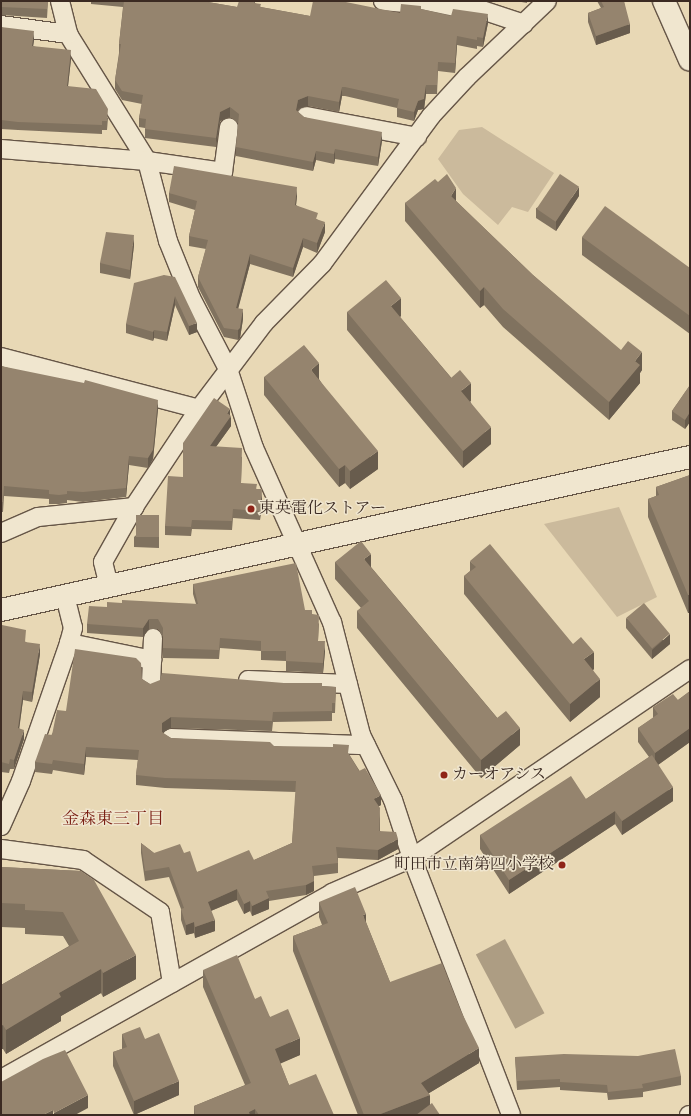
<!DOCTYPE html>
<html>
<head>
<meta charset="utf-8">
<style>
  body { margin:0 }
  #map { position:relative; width:691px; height:1116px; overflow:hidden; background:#e8d8b5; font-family:"IM FELL English","Noto Serif JP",serif }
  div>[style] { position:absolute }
  .green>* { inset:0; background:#cbba9c }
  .water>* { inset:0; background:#ad9d83; transform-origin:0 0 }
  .roads { filter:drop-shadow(1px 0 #665647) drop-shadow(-1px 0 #665647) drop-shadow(0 1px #665647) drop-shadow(0 -1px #665647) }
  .minor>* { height:18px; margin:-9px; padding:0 9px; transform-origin:9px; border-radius:9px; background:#f0e6cf }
  .tertiary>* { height:22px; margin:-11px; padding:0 11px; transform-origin:11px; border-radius:11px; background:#f0e6cf }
  .wall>* { inset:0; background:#80725f }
  .shaded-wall>* { inset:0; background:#685c4d; transform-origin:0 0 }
  .building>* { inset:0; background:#95846e; transform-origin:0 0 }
  .dots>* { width:11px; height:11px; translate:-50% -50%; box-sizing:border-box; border:2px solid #f0e6cf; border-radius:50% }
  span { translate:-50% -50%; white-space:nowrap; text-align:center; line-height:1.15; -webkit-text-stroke:3px #f0e6cf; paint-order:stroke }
  .poi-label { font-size:16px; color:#3b2a22 }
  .left { translate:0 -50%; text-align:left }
  .right { translate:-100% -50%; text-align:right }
  .neighbourhood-label { font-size:17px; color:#7a1f14 }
  .frame { position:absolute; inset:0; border:2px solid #3b2a22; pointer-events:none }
</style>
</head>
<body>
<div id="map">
  <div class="green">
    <div style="clip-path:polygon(482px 127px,554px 173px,528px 212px,512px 207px,498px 225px,463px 194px,438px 159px,459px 130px)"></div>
    <div style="clip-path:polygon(619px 507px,657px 597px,617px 617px,544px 524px)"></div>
  </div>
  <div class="water">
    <div style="left:505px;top:939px;width:84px;height:33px;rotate:62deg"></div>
  </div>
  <div class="roads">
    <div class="minor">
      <div style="left:60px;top:1px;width:34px;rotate:76deg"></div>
      <div style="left:68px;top:34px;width:150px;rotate:58.1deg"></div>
      <div style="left:147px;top:161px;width:83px;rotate:75.3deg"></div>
      <div style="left:168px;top:241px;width:61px;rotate:68deg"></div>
      <div style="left:191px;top:298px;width:80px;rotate:62.5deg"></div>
      <div style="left:228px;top:369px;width:83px;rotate:71.8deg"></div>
      <div style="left:254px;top:448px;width:191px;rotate:65.9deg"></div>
      <div style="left:332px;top:622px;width:117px;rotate:75.6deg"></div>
      <div style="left:361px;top:735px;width:72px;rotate:63.8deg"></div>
      <div style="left:393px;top:800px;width:61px;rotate:71.9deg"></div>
      <div style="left:412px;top:858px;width:275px;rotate:68.9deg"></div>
      <div style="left:383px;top:1px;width:99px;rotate:5.2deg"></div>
      <div style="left:482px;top:10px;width:44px;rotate:18.4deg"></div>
      <div style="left:1px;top:25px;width:68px;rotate:7.7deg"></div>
      <div style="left:306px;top:116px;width:113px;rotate:10.7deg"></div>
      <div style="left:1px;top:149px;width:146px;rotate:4.7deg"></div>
      <div style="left:147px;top:161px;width:77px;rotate:8.2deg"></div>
      <div style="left:223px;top:172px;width:45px;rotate:-82.4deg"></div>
      <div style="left:1px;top:357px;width:205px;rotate:14.7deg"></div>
      <div style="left:199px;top:409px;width:118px;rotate:123.6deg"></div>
      <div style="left:134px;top:507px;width:63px;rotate:119.4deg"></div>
      <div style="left:103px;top:562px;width:25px;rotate:76deg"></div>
      <div style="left:199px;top:409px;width:108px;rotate:-52.9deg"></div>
      <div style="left:264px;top:323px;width:83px;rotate:-45.5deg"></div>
      <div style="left:322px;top:264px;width:184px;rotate:-53.6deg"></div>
      <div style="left:431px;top:116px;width:53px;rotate:-47.3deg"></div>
      <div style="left:467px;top:77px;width:110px;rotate:-43.5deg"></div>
      <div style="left:1px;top:533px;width:40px;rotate:-23.4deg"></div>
      <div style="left:38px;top:517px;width:97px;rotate:-5.9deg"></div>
      <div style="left:69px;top:643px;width:85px;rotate:11.6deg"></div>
      <div style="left:248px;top:680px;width:100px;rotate:2.3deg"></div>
      <div style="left:151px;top:684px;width:46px;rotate:-87.5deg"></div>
      <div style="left:171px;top:738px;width:195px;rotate:2.1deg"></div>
      <div style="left:1px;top:826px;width:49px;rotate:-66deg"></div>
      <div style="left:21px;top:781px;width:146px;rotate:-70.8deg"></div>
      <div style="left:69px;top:643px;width:16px;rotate:-75deg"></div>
      <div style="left:73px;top:628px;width:33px;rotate:-104deg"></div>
      <div style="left:1px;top:849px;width:83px;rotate:7.6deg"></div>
      <div style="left:83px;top:860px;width:93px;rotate:34deg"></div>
      <div style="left:160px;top:912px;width:72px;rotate:80.4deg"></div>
      <div style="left:1px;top:1079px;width:380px;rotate:-29.3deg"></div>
      <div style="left:332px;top:893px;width:87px;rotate:-23.6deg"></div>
      <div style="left:412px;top:858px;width:336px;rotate:-34.2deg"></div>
      <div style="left:689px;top:1115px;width:1px"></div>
    </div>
    <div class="tertiary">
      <div style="left:664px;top:1px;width:64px;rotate:66.2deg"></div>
      <div style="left:1px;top:610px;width:706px;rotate:-12.52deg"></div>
    </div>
  </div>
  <div class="wall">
    <div style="clip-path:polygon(1px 1px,48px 1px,47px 18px,1px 15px)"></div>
    <div style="clip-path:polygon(91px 1px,202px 1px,237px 7px,255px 1px,255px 3px,261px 7px,310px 16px,400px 13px,421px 9px,488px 23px,483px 47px,477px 46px,477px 49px,457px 45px,455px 73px,438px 71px,437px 94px,426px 94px,424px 109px,418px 110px,414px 121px,397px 117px,397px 108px,345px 96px,342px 96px,339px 112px,308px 106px,298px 109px,297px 111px,304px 117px,382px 141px,378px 166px,335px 159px,334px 164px,316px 160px,313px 171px,236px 156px,236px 147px,238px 123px,230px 117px,220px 121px,216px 147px,145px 138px,145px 128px,139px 127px,139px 118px,142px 104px,122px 100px,115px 89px,115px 80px,119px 53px,119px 44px,123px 7px,91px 4px)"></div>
    <div style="clip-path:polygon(483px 1px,493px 1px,492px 2px)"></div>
    <div style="clip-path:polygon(516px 1px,527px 1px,527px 3px)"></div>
    <div style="clip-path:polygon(597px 1px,626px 1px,624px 2px,630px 33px,596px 45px,588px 22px,588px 13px,601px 8px)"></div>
    <div style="clip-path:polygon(1px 27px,34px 40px,33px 46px,71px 59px,68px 86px,108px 118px,107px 130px,102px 130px,102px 134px,18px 130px,1px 129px)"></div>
    <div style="clip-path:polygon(438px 182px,456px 201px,533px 275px,642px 370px,640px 373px,640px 383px,609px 420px,503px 327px,484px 305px,480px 308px,405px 221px,405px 203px)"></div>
    <div style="clip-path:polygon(169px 193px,297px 196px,296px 205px,318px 220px,325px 232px,317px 253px,303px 247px,293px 277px,250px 264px,238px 308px,243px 319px,240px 338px,238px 340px,224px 337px,198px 287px,198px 277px,206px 249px,189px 246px,189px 236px,195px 210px,169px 202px)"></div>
    <div style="clip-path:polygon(579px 196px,556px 231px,536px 218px,536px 208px)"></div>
    <div style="clip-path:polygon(582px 237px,690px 268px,690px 334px,582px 255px)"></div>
    <div style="clip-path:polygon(134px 245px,130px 279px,100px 273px,100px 263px)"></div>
    <div style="clip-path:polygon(164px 275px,197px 332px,189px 335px,175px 305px,167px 341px,154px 338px,153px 341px,126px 333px,126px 324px)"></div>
    <div style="clip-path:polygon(347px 312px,401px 316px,400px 317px,471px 401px,470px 401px,491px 444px,463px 468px,347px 330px)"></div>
    <div style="clip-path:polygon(1px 366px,158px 409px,153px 459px,148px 468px,129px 465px,126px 497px,83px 502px,67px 500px,67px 503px,59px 504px,49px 504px,49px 499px,4px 496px,3px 512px,1px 512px)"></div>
    <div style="clip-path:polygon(264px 377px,319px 379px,378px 469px,350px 489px,345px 483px,339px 487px,264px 395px)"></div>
    <div style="clip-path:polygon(690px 385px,690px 422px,685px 429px,672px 420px,672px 411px)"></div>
    <div style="clip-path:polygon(230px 415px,231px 426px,216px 447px,242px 457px,241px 483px,257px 489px,262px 499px,260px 520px,233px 518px,232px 530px,192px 529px,191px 536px,165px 535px,165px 526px,183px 477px)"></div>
    <div style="clip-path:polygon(690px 475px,690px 612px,688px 613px,648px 517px,648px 499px,656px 496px,656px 487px)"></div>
    <div style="clip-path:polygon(159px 515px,159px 548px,134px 547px,134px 537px)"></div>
    <div style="clip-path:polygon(470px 561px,594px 669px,593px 670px,600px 697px,570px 722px,464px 594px,464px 576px,470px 571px)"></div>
    <div style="clip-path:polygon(335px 562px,371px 567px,520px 745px,481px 778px,357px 628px,357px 611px,361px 608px,335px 579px)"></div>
    <div style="clip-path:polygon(193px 584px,305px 610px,312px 614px,319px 624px,318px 641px,325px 651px,323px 673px,286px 671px,286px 661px,261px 660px,261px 651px,220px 648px,219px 659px,163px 658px,163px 637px,158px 629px,149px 629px,143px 637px,87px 633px,87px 624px,107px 607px,122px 603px,196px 604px,193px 594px)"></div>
    <div style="clip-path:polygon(626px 618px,670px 644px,652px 659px,626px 628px)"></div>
    <div style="clip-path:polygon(1px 629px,26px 642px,40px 654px,32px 702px,23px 700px,19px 728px,24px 739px,14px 769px,10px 769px,9px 773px,1px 772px)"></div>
    <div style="clip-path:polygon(142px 679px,150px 684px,322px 686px,336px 687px,335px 713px,332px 713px,332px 721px,273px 722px,272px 731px,171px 728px,162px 733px,171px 738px,274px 746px,349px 754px,381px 805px,379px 806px,380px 819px,380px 831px,398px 849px,378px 860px,338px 858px,338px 873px,314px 876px,314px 891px,306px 895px,269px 901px,269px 909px,252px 916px,250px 911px,244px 914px,237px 900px,211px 911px,215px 931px,195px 938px,194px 933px,186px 935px,181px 920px,181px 909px,169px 877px,145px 881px,141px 853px,141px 843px,154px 853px,184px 853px,197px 872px,254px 860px,292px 843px,296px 792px,165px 788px,136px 785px,136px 775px,138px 760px,86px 757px,84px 775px,53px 770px,52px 774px,35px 772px,35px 762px,66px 711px)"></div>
    <div style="clip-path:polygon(690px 691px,690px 742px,658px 765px,673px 801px,622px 835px,615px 824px,509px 894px,480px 849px,480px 835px,586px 799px,649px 757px,638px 742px,638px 728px,653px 718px,653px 707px,678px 700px)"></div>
    <div style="clip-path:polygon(1px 867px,81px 871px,136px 979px,103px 997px,101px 993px,61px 1016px,61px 1021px,6px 1054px,3px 1049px,1px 985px,69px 946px,63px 936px,25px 934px,25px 928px,1px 927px)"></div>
    <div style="clip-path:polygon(319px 902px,366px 922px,390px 982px,479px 1063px,429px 1093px,430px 1105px,440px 1115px,358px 1115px,293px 951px,293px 936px,322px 925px,319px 917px)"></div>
    <div style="clip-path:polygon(203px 970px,255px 999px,270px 1017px,300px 1055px,280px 1063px,289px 1085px,334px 1115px,194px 1115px,194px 1106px,245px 1085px,203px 987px)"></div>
    <div style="clip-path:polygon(122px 1034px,145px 1039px,179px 1095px,134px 1115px,113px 1066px,113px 1052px,122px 1049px)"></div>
    <div style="clip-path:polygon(515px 1057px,681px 1076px,681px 1085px,643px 1092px,643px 1097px,608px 1100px,607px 1093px,560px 1090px,560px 1087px,517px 1090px)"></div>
  </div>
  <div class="shaded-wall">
    <div style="clip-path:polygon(488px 14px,488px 23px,483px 47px,483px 38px)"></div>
    <div style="clip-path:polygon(630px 24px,630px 33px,596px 45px,596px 36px)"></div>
    <div style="clip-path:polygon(34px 31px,34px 40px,32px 55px,32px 46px)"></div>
    <div style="clip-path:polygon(457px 36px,457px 45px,455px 73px,455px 63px)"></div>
    <div style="clip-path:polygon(71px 50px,71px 59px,67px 95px,67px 86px)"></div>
    <div style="clip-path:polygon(426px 85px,426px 94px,424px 109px,418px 110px,414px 121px,414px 112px,418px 101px)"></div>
    <div style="clip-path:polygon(342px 87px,342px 96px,339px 112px,339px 102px)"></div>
    <div style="clip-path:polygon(308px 96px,308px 106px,298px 109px,296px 119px,296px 110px,298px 100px)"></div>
    <div style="clip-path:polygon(230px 107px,230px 117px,220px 121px,216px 147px,216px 138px,220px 112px)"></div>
    <div style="clip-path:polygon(382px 132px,382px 141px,378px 166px,378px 157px)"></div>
    <div style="clip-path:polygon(335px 149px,335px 159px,334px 164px,334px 154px)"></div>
    <div style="clip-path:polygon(316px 151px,316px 160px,313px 171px,313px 162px)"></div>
    <div style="clip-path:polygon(297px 187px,297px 196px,295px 214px,295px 205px)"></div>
    <div style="clip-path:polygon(579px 187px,579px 196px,556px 231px,556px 221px)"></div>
    <div style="clip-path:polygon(456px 188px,456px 206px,451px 196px)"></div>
    <div style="clip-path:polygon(325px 222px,325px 232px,317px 253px,317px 243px)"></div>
    <div style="clip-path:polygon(134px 235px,134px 245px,130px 279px,130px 270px)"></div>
    <div style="clip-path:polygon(303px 238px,303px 247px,293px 277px,293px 268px)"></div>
    <div style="clip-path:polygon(250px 254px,250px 264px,236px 317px,236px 308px)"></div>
    <div style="clip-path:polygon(484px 287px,484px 305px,480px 308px,480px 291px)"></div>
    <div style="clip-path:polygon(175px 296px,175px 305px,167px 341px,167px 332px)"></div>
    <div style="clip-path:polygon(401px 298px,401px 316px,391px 324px,391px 306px)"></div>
    <div style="clip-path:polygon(243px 309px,243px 319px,240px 338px,238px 340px,238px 330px)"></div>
    <div style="clip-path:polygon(197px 323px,197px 332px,189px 335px,189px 326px)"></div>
    <div style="clip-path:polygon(154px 330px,154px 338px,153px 341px,153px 332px)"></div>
    <div style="clip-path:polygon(642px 352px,642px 370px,640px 373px,640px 383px,609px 420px,609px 402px,635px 361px)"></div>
    <div style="clip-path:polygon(319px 363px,319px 381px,311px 370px)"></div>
    <div style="clip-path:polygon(471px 383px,471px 401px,461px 409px,461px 391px)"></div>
    <div style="clip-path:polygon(158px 400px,158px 409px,153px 459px,148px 468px,148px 458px)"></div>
    <div style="clip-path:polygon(230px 409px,230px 418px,231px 416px,231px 426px,210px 455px,210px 446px,227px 413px)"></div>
    <div style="clip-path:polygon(690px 412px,690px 422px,685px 429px,685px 420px)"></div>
    <div style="clip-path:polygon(491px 427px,491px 444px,463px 468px,463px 451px)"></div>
    <div style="clip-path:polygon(378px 451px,378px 469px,350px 489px,350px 471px)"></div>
    <div style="clip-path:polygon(129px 456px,129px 465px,126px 497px,126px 488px)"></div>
    <div style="clip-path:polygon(345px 465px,345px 483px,339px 487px,339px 469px)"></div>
    <div style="clip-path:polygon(262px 489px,262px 499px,260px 520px,260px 511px)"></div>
    <div style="clip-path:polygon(371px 554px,371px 571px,364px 559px)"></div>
    <div style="left:688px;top:595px;width:2px;height:18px"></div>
    <div style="clip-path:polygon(149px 619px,149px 629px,143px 637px,143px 628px)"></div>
    <div style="clip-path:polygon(670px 634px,670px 644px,652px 659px,652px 650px)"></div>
    <div style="clip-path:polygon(325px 641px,325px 651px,323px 673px,323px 663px)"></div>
    <div style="clip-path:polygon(40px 644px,40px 654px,32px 702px,32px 692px)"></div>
    <div style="clip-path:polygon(594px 652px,594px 669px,584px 677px,584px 659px)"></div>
    <div style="clip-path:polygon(600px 679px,600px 697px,570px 722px,570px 704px)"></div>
    <div style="clip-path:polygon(23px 691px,23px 700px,18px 738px,18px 728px)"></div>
    <div style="clip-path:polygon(171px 717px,171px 728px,162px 733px,162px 743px,162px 723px)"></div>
    <div style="clip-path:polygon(520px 728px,520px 745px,481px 778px,481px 760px)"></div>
    <div style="clip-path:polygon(690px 728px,690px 742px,655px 767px,655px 753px)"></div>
    <div style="clip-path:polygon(24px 730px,24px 739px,14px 769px,14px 760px)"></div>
    <div style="clip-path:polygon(86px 747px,86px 757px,84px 775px,84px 764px)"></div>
    <div style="clip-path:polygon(673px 787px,673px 801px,622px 835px,622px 821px)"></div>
    <div style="clip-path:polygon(381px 795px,381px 805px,374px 809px,374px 799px)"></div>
    <div style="clip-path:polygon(615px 811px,615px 824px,509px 894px,509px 880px)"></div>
    <div style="clip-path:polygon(398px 839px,398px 849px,378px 860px,378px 850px)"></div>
    <div style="clip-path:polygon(314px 881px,314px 891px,306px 895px,306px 885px)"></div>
    <div style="clip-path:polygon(237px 889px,237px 900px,208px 912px,208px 902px)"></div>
    <div style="clip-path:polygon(269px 898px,269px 909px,252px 916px,252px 906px)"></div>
    <div style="clip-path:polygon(250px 901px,250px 911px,244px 914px,244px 904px)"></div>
    <div style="clip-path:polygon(366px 914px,366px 929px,363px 915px)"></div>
    <div style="clip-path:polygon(215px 920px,215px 931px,195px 938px,195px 927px)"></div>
    <div style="clip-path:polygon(194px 922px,194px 933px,186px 935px,186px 925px)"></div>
    <div style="clip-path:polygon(136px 955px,136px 979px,103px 997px,103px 973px)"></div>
    <div style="clip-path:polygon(101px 969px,101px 993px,61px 1016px,61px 1021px,6px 1054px,6px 1030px,59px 993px)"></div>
    <div style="left:3px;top:1025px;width:24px;height:2px;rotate:90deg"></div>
    <div style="clip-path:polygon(300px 1038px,300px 1055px,275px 1066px,275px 1049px)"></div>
    <div style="clip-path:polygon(479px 1048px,479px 1063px,421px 1098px,421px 1083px)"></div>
    <div style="clip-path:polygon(179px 1081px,179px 1095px,134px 1115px,134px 1101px)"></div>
    <div style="clip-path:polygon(88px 1095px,88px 1108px,75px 1115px,54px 1115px,54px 1113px)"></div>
    <div style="clip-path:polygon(430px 1095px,430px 1110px,416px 1115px,378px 1115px)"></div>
    <div style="clip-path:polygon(255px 1109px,255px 1115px,249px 1115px,249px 1112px)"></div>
    <div style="clip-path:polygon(53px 1110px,53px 1115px,43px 1115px)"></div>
  </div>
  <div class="building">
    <div style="clip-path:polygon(1px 1px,48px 1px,47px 9px,1px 7px)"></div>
    <div style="clip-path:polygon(124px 1px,202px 1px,237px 7px,239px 1px,254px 1px,254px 3px,261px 4px,260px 7px,310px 16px,313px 1px,341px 1px,400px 13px,401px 4px,421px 6px,421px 9px,451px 16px,453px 9px,488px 14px,483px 38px,477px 37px,477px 40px,457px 36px,455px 63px,438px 62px,437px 85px,426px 85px,424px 99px,418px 101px,414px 112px,397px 108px,399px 99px,345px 87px,342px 87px,339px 102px,308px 96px,298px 100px,296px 110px,304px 117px,382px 132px,378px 157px,335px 149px,334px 154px,316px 151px,313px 162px,236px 147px,239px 114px,230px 107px,220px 112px,216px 138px,145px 129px,146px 119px,139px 118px,143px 95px,122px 91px,115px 80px,121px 44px,119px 44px)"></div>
    <div style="clip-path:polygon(601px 1px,624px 1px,630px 24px,596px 36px,588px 13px,604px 7px)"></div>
    <div style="clip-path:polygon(1px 27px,34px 31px,32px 46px,71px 50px,67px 86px,96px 89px,108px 109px,107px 121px,102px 121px,102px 125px,18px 122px,1px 120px)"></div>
    <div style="clip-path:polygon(174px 166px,297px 187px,295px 205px,318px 213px,316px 219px,325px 222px,317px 243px,303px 238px,293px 268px,250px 254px,236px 308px,243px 309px,240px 328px,238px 330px,224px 328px,198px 277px,208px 240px,189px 236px,197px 201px,169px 193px)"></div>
    <div style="clip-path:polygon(447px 174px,456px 188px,451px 196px,533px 275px,621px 350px,628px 341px,642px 352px,635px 361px,640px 365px,609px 402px,503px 309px,484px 287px,480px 291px,405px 203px,435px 179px,438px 182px)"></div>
    <div style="left:560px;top:174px;width:23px;height:42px;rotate:34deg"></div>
    <div style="clip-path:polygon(605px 206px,690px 268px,690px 316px,582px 237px)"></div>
    <div style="clip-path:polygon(106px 232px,134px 235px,130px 270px,100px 263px)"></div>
    <div style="clip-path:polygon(164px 275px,175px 277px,197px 323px,189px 326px,175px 296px,167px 332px,154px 330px,153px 332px,126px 324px,134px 283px)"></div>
    <div style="clip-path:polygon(386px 280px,401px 298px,391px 306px,451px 378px,460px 370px,471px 383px,461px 391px,491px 427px,463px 451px,347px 312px)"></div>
    <div style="clip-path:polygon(304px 345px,319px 363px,311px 370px,378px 451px,350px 471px,345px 465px,339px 469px,264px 377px)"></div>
    <div style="clip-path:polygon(1px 366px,84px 383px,85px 380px,158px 400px,153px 450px,148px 458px,129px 456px,126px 488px,83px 492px,67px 491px,67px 494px,59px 495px,49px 494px,49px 490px,4px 486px,3px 502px,1px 502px)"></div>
    <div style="clip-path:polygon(690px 385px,690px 412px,685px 420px,672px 411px)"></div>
    <div style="clip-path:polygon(214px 398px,230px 409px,227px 413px,231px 416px,210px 446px,242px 448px,241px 483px,257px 484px,256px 489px,262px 489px,260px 511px,233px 509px,232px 521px,192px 520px,191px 527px,165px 526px,168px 476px,183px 477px,183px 443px)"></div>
    <div style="clip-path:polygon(690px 475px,690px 595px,688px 595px,648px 499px,659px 495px,656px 487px)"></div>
    <div style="left:136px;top:515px;width:23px;height:22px"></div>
    <div style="clip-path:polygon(361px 541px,371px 554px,364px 559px,497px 718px,506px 711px,520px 728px,481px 760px,357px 611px,369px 601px,335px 562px)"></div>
    <div style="clip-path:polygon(490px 544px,573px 644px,581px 637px,594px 652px,584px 659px,600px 679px,570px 704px,464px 576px,476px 567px,470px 561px)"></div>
    <div style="clip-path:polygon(296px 563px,305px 610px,312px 610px,312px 614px,319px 615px,318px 641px,325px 641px,323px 663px,286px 661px,286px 651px,261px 651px,261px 641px,220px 638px,219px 650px,163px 648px,163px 628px,158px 619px,149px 619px,143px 628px,87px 624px,89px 606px,107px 607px,107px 602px,122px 603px,122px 600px,198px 604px,193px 584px)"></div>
    <div style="left:644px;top:603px;width:40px;height:23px;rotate:50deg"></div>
    <div style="clip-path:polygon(2px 625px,26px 630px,25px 642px,40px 644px,32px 692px,23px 691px,18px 728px,24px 730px,14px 760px,10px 759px,9px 764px,1px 762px,1px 629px)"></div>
    <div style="clip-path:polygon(75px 649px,136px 658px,141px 663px,142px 679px,150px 684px,160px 680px,162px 673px,284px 683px,322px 683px,322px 686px,336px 687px,335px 703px,332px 703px,332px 711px,273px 712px,272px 721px,171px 717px,162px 723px,162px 732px,171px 738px,270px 742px,274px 746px,333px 747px,333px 744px,349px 745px,348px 753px,359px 771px,365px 768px,381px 795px,374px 799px,380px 808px,379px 831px,396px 832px,398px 839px,378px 850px,336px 847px,338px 863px,312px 866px,314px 881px,306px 885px,266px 891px,269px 898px,252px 906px,250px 901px,244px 904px,237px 889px,208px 902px,215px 920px,195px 927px,194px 922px,186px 925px,181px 909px,184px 908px,169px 867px,145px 871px,141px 843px,154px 853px,180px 844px,184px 853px,190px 851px,197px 872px,249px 850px,254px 860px,292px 843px,296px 781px,165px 778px,136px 775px,139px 750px,86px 747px,84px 764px,53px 760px,52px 764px,35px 762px,45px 734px,52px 735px,57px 710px,66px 711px)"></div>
    <div style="clip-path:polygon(690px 691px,690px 728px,655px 753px,638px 728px,658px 714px,653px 707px,673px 694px,678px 700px)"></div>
    <div style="clip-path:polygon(652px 755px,673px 787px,622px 821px,615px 811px,509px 880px,480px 835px,571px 776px,586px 799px)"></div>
    <div style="clip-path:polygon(1px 867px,81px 871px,94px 880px,136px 955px,103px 973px,101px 969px,59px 993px,61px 997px,6px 1030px,3px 1025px,1px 1026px,1px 985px,79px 941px,63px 912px,25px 910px,25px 904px,1px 903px)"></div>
    <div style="clip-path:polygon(355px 887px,366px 914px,363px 915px,390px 982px,442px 963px,461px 1011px,479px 1048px,421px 1083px,430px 1095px,378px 1115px,364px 1115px,293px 936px,328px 923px,319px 902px)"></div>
    <div style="clip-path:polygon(237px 955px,255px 999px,261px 996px,270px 1017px,288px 1009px,300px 1038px,275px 1049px,289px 1085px,316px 1074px,334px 1115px,259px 1115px,255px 1109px,249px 1112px,250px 1115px,195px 1115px,194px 1106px,251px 1083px,203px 970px)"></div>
    <div style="clip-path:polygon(140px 1027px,145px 1039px,159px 1033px,179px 1081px,134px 1101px,113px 1052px,127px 1047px,122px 1034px)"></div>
    <div style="clip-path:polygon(675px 1049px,681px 1076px,642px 1084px,643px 1088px,608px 1092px,607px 1085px,560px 1082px,560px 1079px,517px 1081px,515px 1057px,564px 1054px,638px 1056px)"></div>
    <div style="clip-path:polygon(65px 1050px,88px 1095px,54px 1113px,53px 1110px,43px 1115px,1px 1115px,1px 1082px,43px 1059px)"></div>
    <div style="clip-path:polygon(432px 1103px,440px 1115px,416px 1115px)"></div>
  </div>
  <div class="dots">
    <div style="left:251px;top:509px;background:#8f2418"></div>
    <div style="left:444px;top:775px;background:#8f2418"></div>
    <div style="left:562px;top:865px;background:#8f2418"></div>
  </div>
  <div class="poi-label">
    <span class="left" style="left:259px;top:509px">東英電化ストアー</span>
    <span class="left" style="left:452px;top:775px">カーオアシス</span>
    <span class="right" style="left:554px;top:865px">町田市立南第四小学校</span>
  </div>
  <div class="neighbourhood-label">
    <span style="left:113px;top:820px">金森東三丁目</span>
  </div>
  <div class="frame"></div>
</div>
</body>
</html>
